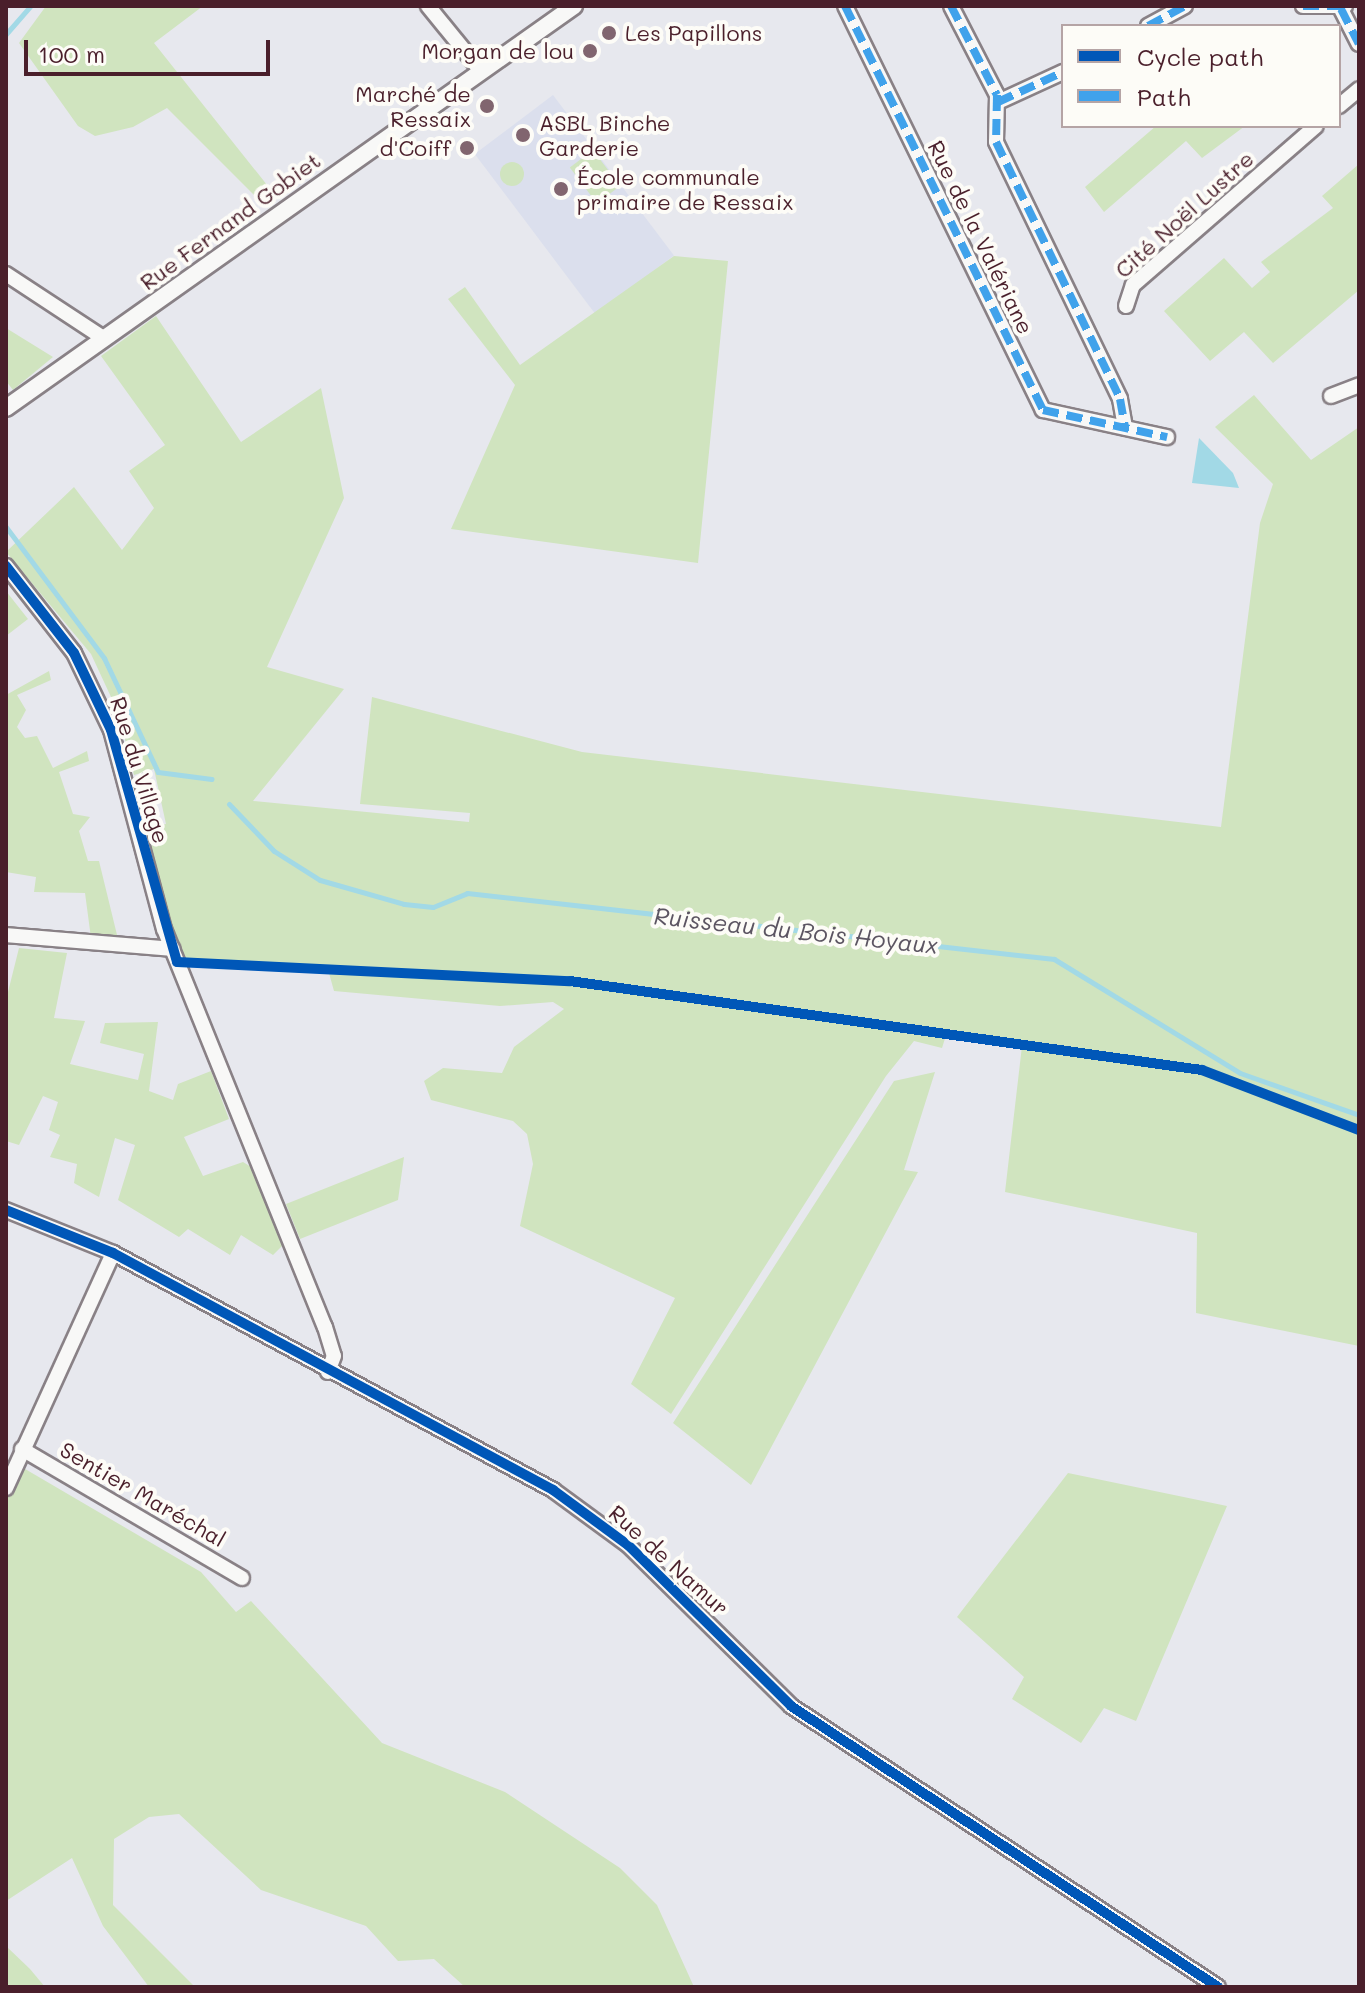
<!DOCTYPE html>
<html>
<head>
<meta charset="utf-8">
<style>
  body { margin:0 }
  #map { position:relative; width:1365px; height:1993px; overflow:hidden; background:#e7e8ee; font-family:Mali,sans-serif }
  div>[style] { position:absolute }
  .built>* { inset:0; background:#dbdfed; transform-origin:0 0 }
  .green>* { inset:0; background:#d0e4bf; transform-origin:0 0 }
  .round { border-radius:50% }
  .water>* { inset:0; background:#a2d9e6 }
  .stream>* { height:5px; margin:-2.5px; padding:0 2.5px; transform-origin:2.5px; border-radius:2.5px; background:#a2d9e6 }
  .roads { filter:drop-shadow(2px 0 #898186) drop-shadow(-2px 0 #898186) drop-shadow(0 2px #898186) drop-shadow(0 -2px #898186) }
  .minor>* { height:14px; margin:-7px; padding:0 7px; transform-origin:7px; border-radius:7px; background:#f8f8f7 }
  .tertiary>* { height:16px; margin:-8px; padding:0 8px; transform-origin:8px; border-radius:8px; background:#f8f8f7 }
  .quiet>* { height:8px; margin-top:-4px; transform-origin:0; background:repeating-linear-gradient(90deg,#40a2eb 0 16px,transparent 0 24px) }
  .cycleway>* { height:10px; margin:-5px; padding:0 5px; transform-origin:5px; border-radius:5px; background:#0057b8 }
  .dots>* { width:22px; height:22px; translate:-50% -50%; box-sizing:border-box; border:4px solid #fdfcf7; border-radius:50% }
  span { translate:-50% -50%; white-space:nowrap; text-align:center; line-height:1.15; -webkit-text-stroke:8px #fdfcf7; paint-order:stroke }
  .poi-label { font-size:22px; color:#4a1f2b }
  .left { translate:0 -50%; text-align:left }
  .right { translate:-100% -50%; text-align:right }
  .street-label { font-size:22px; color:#4a1f2b }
  .water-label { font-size:24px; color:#5c5562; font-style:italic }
  .frame { position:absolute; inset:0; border:8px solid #4a1f2b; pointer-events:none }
  .legend { position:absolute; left:1061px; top:24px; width:280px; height:104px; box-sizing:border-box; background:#fdfcf7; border:2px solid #b5a4a5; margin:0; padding:10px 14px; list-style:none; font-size:24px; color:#4a1f2b }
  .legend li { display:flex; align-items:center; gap:16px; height:40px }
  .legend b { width:40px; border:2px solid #b5a4a5 }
  .scale { position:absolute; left:24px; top:40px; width:246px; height:36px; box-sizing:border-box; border:4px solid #4a1f2b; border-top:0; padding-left:10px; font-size:24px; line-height:28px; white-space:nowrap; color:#4a1f2b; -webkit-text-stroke:6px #fdfcf7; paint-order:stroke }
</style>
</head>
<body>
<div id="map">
  <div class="built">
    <div style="left:553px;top:95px;width:201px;height:98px;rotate:53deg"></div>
  </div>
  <div class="green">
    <div style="clip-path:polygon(46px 6px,203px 6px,154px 43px,275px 195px,262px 203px,167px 108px,133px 127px,95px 136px,78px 126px,19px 43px)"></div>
    <div style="clip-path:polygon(1156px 126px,1245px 126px,1202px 158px,1186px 141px,1104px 212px,1085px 187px)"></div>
    <div style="left:593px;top:150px;width:45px;height:29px;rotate:53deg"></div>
    <div class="round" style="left:500px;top:162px;width:24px;height:24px"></div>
    <div style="clip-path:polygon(1359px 164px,1359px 290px,1273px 363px,1244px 332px,1210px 361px,1164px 311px,1224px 258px,1252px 288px,1270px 272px,1261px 262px,1333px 208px,1322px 196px)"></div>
    <div style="clip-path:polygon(674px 256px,728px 261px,698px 563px,451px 529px,515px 385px,448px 299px,465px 287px,520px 365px)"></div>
    <div style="clip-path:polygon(156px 316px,241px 442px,321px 388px,344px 498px,267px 667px,344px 689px,253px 801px,469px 822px,470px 813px,360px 804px,372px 697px,582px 752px,1221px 827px,1260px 523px,1273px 484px,1215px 427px,1254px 395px,1311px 460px,1359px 427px,1359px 1346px,1196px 1313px,1197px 1233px,1005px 1192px,1022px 1046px,948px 1029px,942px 1048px,914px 1041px,886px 1076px,671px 1414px,631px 1384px,675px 1298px,520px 1226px,533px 1164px,527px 1134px,513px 1121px,431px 1100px,424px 1081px,443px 1068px,502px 1073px,514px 1047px,564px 1009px,553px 1002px,500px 1006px,334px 991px,327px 966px,184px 964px,175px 949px,147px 826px,166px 824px,154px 769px,134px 775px,118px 712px,91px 654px,6px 552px,74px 487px,122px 550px,154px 508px,129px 471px,165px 445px,101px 356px)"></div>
    <div style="clip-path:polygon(6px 328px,53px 357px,13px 390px,6px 381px)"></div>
    <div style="clip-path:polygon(6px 591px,28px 619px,6px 636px)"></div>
    <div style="clip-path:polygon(49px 671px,51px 680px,17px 695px,26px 710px,17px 727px,25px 738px,37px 736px,53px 768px,87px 751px,89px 761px,59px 772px,73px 814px,90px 817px,79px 831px,88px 861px,99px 861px,118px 939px,91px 938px,85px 893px,34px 892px,36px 877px,6px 872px,6px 695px)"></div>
    <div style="clip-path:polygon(19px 948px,67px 953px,54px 1018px,85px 1021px,70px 1064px,138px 1080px,144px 1054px,100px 1043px,105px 1023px,158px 1022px,149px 1091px,173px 1100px,178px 1084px,211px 1071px,229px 1119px,184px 1137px,203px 1176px,243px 1162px,256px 1170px,285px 1243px,273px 1255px,241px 1235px,230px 1255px,188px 1229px,179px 1237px,118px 1200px,135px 1145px,115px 1138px,99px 1197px,74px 1183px,77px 1164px,50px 1157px,60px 1135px,49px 1130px,58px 1102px,43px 1096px,19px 1145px,6px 1141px,6px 1000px)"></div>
    <div style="clip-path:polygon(935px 1072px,904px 1170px,918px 1172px,751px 1485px,673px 1423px,894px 1081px)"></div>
    <div style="clip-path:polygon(404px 1157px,398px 1200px,300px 1239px,286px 1204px)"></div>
    <div style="clip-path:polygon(20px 1466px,201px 1572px,236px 1612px,251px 1601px,382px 1743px,505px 1792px,620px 1868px,657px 1905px,694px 1987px,465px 1987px,434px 1959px,398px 1961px,366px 1926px,261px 1890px,179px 1814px,149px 1817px,114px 1839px,113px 1905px,195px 1987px,149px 1987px,103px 1926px,72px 1858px,6px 1901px,6px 1499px)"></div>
    <div style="clip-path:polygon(1068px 1473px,1227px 1506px,1136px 1721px,1104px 1708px,1081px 1743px,1012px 1699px,1024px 1677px,957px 1617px)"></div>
    <div style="clip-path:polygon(6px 1946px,30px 1969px,45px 1987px,6px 1987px)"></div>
  </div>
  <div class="water">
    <div style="clip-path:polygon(1199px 438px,1233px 473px,1239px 488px,1192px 483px)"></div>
  </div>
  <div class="stream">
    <div style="left:6px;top:34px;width:37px;rotate:-49deg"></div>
    <div style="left:6px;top:527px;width:164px;rotate:53.2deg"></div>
    <div style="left:104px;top:658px;width:126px;rotate:64.7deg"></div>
    <div style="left:158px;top:772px;width:54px;rotate:7.4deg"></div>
    <div style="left:229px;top:804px;width:65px;rotate:46.2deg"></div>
    <div style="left:274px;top:851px;width:54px;rotate:32.2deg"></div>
    <div style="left:320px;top:880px;width:87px;rotate:15.9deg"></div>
    <div style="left:404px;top:904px;width:29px;rotate:6deg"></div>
    <div style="left:433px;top:907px;width:37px;rotate:-22deg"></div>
    <div style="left:467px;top:893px;width:591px;rotate:6.42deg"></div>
    <div style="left:1054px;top:959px;width:218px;rotate:31.5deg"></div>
    <div style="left:1240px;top:1073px;width:126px;rotate:19.4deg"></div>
  </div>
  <div class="roads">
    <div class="minor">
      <div style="left:428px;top:6px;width:84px;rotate:50.8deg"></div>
      <div style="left:845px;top:6px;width:450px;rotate:63.9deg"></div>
      <div style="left:1043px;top:410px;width:127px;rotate:12.3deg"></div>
      <div style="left:951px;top:6px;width:100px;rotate:62.7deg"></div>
      <div style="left:997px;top:95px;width:47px;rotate:91.2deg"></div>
      <div style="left:996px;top:142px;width:285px;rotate:64.2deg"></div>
      <div style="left:1120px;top:399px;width:29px;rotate:80deg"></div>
      <div style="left:1303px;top:6px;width:42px"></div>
      <div style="left:1341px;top:9px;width:39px;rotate:63deg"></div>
      <div style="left:1148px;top:26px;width:42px;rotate:-28.4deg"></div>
      <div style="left:998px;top:102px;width:72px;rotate:-24.8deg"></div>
      <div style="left:1339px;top:106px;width:26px;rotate:-40deg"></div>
      <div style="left:6px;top:274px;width:118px;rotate:33.3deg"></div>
      <div style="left:1126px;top:306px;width:22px;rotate:-72deg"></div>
      <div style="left:1133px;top:285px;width:242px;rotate:-41deg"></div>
      <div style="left:1331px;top:396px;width:30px;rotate:-21deg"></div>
      <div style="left:6px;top:566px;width:110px;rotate:52deg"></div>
      <div style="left:74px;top:653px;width:85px;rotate:64.3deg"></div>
      <div style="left:111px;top:730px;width:206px;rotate:75.1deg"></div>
      <div style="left:164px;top:929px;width:429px;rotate:68deg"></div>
      <div style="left:325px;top:1327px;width:30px;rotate:73deg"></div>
      <div style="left:334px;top:1356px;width:17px;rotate:111deg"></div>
      <div style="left:6px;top:935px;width:167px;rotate:4.8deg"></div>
      <div style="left:6px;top:1210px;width:115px;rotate:21.9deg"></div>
      <div style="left:113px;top:1253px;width:500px;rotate:28.3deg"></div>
      <div style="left:553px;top:1490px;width:93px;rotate:36.3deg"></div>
      <div style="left:628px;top:1545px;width:229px;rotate:44.6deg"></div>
      <div style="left:791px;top:1706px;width:511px;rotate:33.35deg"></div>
      <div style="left:22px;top:1449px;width:255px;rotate:30.4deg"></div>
      <div style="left:6px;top:1488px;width:258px;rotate:-65.5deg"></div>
    </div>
    <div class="tertiary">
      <div style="left:6px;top:408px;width:696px;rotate:-35.29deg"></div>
    </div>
  </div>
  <div class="quiet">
    <div style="left:845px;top:6px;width:450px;rotate:63.9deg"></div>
    <div style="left:1043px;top:410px;width:127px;rotate:12.3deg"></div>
    <div style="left:951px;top:6px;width:100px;rotate:62.7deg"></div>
    <div style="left:997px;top:95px;width:47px;rotate:91.2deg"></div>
    <div style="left:996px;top:142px;width:285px;rotate:64.2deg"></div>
    <div style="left:1120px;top:399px;width:29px;rotate:80deg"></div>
    <div style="left:1303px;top:6px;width:42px"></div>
    <div style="left:1341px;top:9px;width:39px;rotate:63deg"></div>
    <div style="left:1148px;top:26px;width:42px;rotate:-28.4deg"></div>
    <div style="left:998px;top:102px;width:72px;rotate:-24.8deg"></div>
  </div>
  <div class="cycleway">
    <div style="left:6px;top:566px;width:110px;rotate:52deg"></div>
    <div style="left:74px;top:653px;width:85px;rotate:64.3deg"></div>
    <div style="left:111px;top:730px;width:241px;rotate:74.1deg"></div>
    <div style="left:177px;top:962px;width:393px;rotate:2.8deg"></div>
    <div style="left:570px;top:981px;width:638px;rotate:8.02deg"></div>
    <div style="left:1202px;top:1070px;width:168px;rotate:20.9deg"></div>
    <div style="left:6px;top:1210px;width:115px;rotate:21.9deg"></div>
    <div style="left:113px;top:1253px;width:500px;rotate:28.3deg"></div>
    <div style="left:553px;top:1490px;width:93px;rotate:36.3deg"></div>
    <div style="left:628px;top:1545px;width:229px;rotate:44.6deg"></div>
    <div style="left:791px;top:1706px;width:511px;rotate:33.35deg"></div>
  </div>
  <div class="dots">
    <div style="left:609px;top:33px;background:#81656f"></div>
    <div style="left:590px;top:51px;background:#81656f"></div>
    <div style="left:487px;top:106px;background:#81656f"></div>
    <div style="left:523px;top:135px;background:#81656f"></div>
    <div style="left:467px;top:148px;background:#81656f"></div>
    <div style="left:561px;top:189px;background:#81656f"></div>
  </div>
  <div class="poi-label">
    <span class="left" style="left:625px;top:33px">Les Papillons</span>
    <span class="right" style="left:574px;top:51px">Morgan de lou</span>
    <span class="right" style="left:471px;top:106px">Marché de<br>Ressaix</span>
    <span class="left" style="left:539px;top:135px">ASBL Binche<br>Garderie</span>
    <span class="right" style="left:451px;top:148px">d'Coiff</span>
    <span class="left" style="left:577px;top:189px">École communale<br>primaire de Ressaix</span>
  </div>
  <div class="street-label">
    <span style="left:1184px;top:214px;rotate:-42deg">Cité Noël Lustre</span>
    <span style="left:230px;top:221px;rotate:-36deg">Rue Fernand Gobiet</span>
    <span style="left:981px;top:237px;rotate:64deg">Rue de la Valériane</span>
    <span style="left:140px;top:770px;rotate:73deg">Rue du Village</span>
    <span style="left:143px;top:1494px;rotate:30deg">Sentier Maréchal</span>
    <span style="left:669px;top:1560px;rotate:42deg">Rue de Namur</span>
  </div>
  <div class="water-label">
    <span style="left:796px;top:930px;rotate:6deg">Ruisseau du Bois Hoyaux</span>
  </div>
  <div class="frame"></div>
  <ul class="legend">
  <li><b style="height:10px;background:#0057b8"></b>Cycle path</li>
  <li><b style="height:10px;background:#40a2eb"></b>Path</li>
  </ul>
  <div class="scale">100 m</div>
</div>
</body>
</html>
